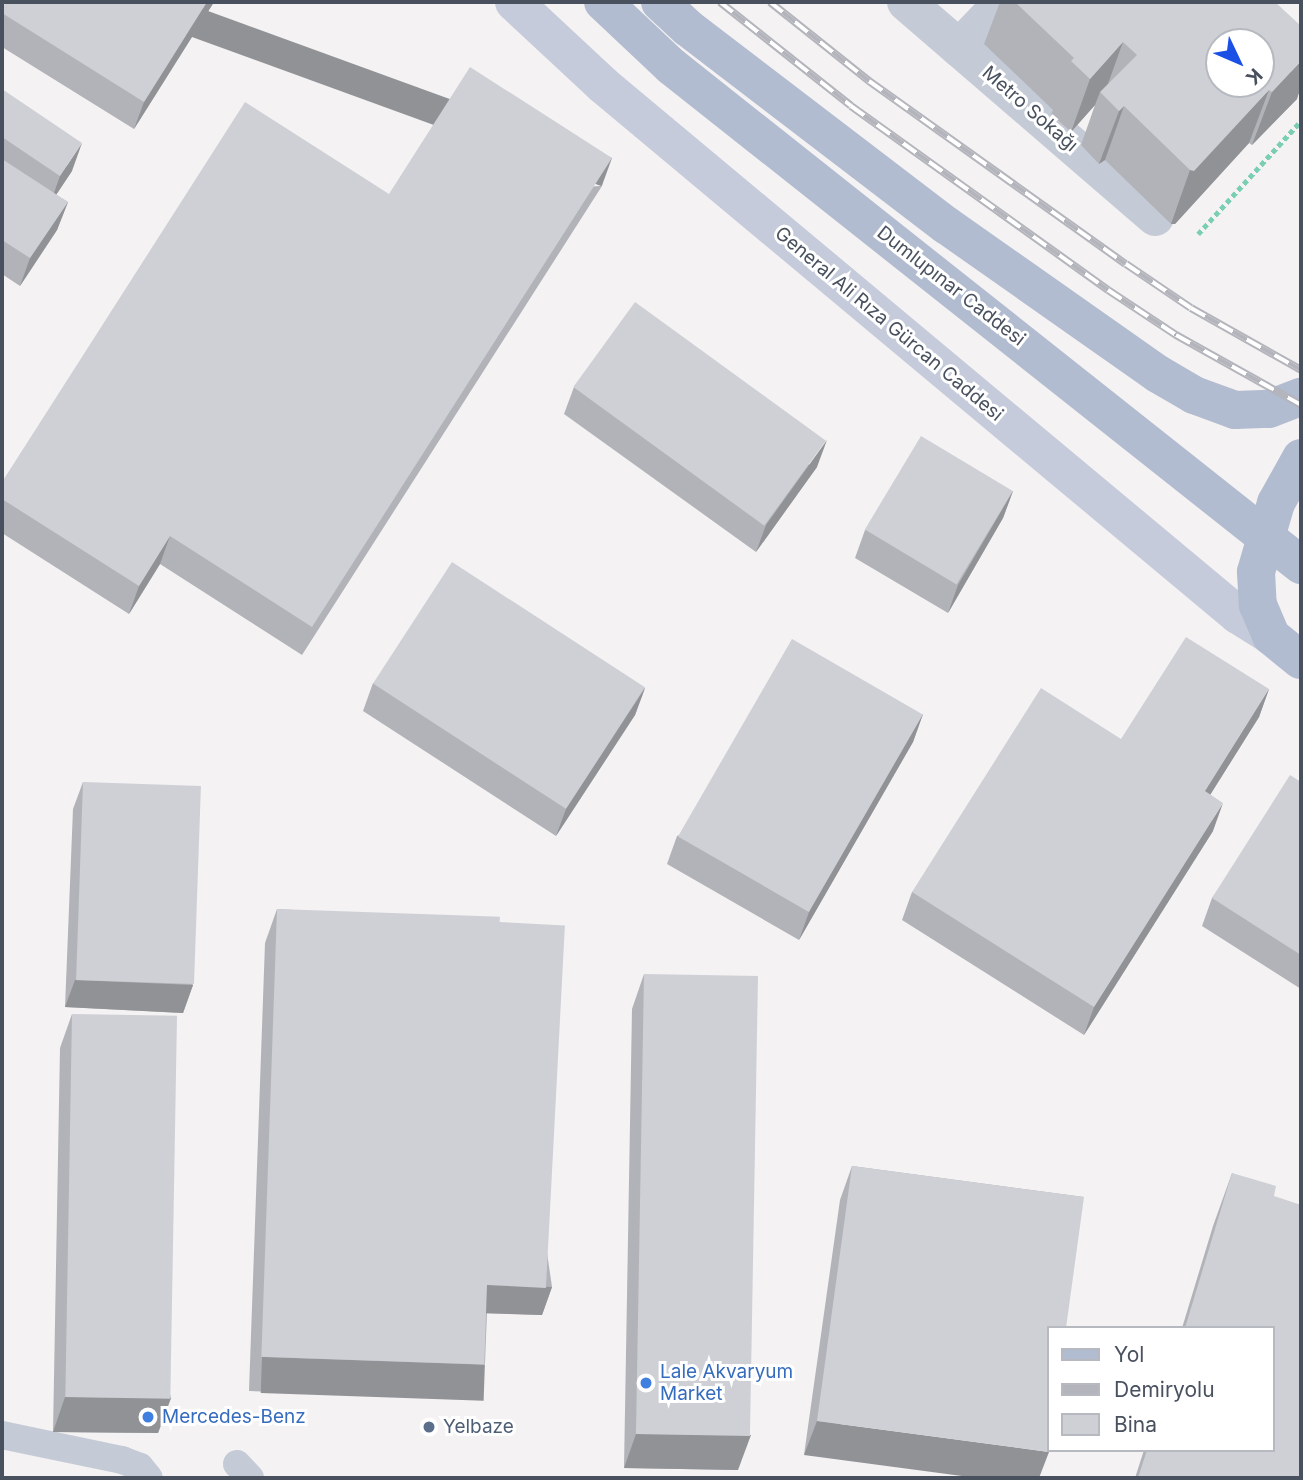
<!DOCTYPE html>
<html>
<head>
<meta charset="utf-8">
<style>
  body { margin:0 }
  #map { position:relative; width:1303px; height:1480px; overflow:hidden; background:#f4f2f2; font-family:Inter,sans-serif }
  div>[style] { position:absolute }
  .path>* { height:4.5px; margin-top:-2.25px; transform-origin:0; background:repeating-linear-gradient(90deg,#79ceb3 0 5px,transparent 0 8.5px) }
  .service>* { height:28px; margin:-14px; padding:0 14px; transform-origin:14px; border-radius:14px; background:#c5cbd6 }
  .minor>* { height:38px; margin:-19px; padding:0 19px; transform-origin:19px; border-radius:19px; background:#c5cbd6 }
  .secondary>* { height:38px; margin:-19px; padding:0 19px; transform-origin:19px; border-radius:19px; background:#c5cbda }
  .primary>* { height:38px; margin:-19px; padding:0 19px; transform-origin:19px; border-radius:19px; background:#b2bcd0 }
  .rail>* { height:8px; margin-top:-4px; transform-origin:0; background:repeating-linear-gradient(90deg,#fff 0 16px,#b4b5bc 0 32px); box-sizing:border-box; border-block:2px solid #b4b5bc }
  .wall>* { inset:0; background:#b1b3b8 }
  .shaded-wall>* { inset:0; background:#909296; transform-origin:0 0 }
  .building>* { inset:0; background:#ced0d6; transform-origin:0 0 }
  .dots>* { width:19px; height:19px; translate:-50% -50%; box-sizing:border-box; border:4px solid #fff; border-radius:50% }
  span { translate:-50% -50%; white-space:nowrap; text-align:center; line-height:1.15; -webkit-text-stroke:6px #fff; paint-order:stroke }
  .street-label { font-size:19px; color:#49515f }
  .shop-label { font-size:19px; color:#366cbe }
  .left { translate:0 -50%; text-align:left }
  .service-label { font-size:19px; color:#4e5e75 }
  .frame { position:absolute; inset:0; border:4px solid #49515f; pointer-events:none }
  .legend { position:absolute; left:1047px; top:1326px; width:228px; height:126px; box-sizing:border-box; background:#fff; border:2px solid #b6b9bf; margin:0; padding:9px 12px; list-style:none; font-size:21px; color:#49515f }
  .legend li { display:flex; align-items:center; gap:14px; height:35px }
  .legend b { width:35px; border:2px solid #b6b9bf }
  .north { position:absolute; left:1205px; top:28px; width:70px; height:70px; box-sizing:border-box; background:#fff; border:2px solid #b6b9bf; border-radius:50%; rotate:134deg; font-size:19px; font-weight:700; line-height:28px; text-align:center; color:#49515f }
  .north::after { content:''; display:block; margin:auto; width:24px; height:32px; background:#1a50e5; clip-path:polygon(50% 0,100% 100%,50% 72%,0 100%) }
</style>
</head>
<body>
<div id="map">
  <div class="path">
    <div style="left:1198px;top:234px;width:153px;rotate:-47.7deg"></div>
  </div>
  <div class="service">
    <div style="left:2px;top:1435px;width:123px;rotate:11.8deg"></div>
    <div style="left:122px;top:1460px;width:19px;rotate:21deg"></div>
    <div style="left:140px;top:1467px;width:14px;rotate:51deg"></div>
    <div style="left:237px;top:1464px;width:19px;rotate:47deg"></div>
  </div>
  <div class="minor">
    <div style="left:906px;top:2px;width:329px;rotate:40.8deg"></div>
    <div style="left:959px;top:48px;width:64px;rotate:-46.3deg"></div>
  </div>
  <div class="secondary">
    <div style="left:514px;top:2px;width:122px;rotate:43deg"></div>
    <div style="left:603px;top:85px;width:827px;rotate:39.85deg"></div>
    <div style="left:1238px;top:615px;width:39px;rotate:32deg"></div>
  </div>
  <div class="primary">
    <div style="left:603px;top:2px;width:93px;rotate:43.3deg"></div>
    <div style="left:671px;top:66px;width:804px;rotate:38.38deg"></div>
    <div style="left:660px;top:2px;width:38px;rotate:43deg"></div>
    <div style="left:688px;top:28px;width:325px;rotate:37.4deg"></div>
    <div style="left:946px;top:225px;width:259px;rotate:35.1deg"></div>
    <div style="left:1158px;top:374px;width:42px;rotate:30.3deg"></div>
    <div style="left:1194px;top:395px;width:44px;rotate:20.1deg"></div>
    <div style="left:1235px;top:410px;width:34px;rotate:-2deg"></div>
    <div style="left:1269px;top:409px;width:34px;rotate:-21deg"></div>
    <div style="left:1301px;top:458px;width:51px;rotate:119.1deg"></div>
    <div style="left:1276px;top:503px;width:72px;rotate:106.2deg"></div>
    <div style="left:1256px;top:572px;width:33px;rotate:87deg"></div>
    <div style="left:1258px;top:605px;width:34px;rotate:67deg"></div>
    <div style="left:1271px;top:636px;width:38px;rotate:39deg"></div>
  </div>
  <div class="rail">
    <div style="left:720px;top:2px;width:167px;rotate:38.4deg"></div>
    <div style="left:851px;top:106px;width:316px;rotate:35.6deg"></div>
    <div style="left:1108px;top:290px;width:82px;rotate:33.5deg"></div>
    <div style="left:1176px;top:335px;width:143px;rotate:29.2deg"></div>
    <div style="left:770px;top:2px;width:127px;rotate:38.6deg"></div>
    <div style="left:869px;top:81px;width:315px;rotate:35.5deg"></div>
    <div style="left:1126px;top:264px;width:78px;rotate:34.1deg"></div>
    <div style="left:1191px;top:308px;width:126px;rotate:29.4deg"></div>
  </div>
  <div class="wall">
    <div style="clip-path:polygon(214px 2px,134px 129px,2px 47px,2px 8px)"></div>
    <div style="clip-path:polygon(1000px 2px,1275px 2px,1297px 99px,1252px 145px,1249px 143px,1175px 224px,1171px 224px,1105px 160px,1099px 164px,1081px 145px,1095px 105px,1071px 132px,1051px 114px,1053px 110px,984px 44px)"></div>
    <div style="clip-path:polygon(2px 89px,72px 171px,56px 195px,68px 202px,57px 230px,20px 286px,2px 274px)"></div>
    <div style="clip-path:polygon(602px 186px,302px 655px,160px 564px,129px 614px,2px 533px,2px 482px,389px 194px)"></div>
    <div style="clip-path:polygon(574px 387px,817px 467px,756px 552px,564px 414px)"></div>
    <div style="clip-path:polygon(1013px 491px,1003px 518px,948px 613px,855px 558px,865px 530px)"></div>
    <div style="clip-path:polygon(373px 683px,645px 688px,635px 715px,556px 836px,363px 711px)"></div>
    <div style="clip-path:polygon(1269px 689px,1259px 717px,1210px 795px,1213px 831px,1084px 1035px,902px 920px,912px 892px)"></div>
    <div style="clip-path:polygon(923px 714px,913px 742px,799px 940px,667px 864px,677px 836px)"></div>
    <div style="clip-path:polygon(83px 782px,193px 985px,183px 1013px,65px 1007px,73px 809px)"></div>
    <div style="clip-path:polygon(1301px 782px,1301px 989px,1202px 926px,1212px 898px)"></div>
    <div style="clip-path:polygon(277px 909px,499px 922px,552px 1287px,542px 1315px,487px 1313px,485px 1363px,473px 1398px,249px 1391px,265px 943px)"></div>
    <div style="clip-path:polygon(644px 974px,738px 1470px,624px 1468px,632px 1009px)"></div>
    <div style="clip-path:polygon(72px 1014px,171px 1398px,158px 1433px,53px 1432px,60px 1048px)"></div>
    <div style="clip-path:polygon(852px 1166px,1084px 1197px,804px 1455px,840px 1200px)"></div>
    <div style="clip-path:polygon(1232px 1173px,1274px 1196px,1301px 1478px,1135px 1478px,1144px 1450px,1273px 1450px,1273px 1328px,1182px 1328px,1213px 1226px)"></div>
  </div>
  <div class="shaded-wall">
    <div style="clip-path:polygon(207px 2px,214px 2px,134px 129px,144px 102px)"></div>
    <div style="clip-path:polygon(1123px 42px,1104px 95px,1100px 92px,1095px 105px,1071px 132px,1090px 79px)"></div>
    <div style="clip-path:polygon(1301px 61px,1301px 87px,1297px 99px,1252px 145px,1272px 92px)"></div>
    <div style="clip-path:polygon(1269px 90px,1249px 143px,1175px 224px,1171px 224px,1190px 170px)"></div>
    <div style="clip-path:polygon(1124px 106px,1105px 160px,1099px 164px,1119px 111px)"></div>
    <div style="clip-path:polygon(82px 143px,72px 171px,50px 204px,60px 176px)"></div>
    <div style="left:612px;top:158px;width:30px;height:557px;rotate:110deg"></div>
    <div style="clip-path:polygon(68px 202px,57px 230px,20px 286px,30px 258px)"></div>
    <div style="clip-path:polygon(827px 440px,817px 467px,756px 552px,766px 525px)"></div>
    <div style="clip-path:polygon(1013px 491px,1003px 518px,948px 613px,958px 585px)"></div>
    <div style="clip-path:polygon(170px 536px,160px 564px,129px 614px,139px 586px)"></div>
    <div style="clip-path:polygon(645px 688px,635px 715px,556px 836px,566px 809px)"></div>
    <div style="clip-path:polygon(1269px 689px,1259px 717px,1195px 819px,1205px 791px)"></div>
    <div style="clip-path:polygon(923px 714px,913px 742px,799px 940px,809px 912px)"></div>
    <div style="clip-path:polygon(1223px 803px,1213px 831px,1084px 1035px,1094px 1007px)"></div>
    <div style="clip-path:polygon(75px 980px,193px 985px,183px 1013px,65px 1007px)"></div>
    <div style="clip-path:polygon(485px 1285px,552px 1287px,542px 1315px,475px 1313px)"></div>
    <div style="left:262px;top:1357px;width:223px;height:36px;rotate:2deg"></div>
    <div style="clip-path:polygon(65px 1397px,171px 1398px,158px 1433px,53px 1432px)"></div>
    <div style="clip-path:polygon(817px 1421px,1049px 1452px,1039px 1478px,977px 1478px,804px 1455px)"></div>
    <div style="clip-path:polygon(636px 1434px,751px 1435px,738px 1470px,624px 1468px)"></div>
  </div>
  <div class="building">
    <div style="clip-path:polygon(6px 2px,207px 2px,144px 102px,2px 13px,2px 8px)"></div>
    <div style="clip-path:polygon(evenodd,1015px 2px,1275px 2px,1301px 26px,1301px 61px,1272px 92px,1269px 90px,1194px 171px,1190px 170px,1124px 106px,1119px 111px,1100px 92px,1137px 55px,1123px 42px,1090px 79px,1071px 61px,1074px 58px,1015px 2px,1219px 42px,1261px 42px,1261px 84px,1219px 84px,1219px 42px)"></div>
    <div style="clip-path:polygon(470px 67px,612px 158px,312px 627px,170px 536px,139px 586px,2px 499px,2px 482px,245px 102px,389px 194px)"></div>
    <div style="clip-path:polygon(2px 89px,82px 143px,60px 176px,2px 137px)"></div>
    <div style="clip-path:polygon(2px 159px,68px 202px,30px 258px,2px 240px)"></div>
    <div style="left:635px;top:302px;width:236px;height:105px;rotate:36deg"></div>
    <div style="left:921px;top:436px;width:107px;height:109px;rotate:31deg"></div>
    <div style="left:452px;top:562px;width:230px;height:145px;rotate:33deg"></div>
    <div style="clip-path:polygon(1186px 637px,1269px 689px,1205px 791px,1223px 803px,1094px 1007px,912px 892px,1041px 688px,1121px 739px)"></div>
    <div style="left:792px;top:639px;width:151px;height:228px;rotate:30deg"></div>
    <div style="clip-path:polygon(1290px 775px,1301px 782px,1301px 955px,1212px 898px)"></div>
    <div style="left:83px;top:782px;width:118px;height:198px;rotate:2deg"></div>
    <div style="left:277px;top:909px;width:223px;height:448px;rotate:2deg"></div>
    <div style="left:499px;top:922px;width:66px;height:363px;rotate:3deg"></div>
    <div style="left:644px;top:974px;width:114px;height:460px;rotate:1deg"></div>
    <div style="left:72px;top:1014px;width:105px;height:383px;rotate:1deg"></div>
    <div style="clip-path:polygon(852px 1166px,1084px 1197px,1066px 1328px,1049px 1328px,1049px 1452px,817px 1421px)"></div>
    <div style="clip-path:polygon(1232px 1173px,1276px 1186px,1274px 1196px,1301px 1205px,1301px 1478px,1138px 1478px,1147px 1450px,1273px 1450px,1273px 1328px,1185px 1328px)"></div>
  </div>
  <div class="dots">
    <div style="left:646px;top:1383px;background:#3f7fe0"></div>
    <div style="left:148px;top:1417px;background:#3f7fe0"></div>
    <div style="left:429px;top:1427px;background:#5c6f8a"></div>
  </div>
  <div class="street-label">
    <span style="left:1030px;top:109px;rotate:41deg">Metro Sokağı</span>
    <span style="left:951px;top:286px;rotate:38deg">Dumlupınar Caddesi</span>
    <span style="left:889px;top:324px;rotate:40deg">General Ali Rıza Gürcan Caddesi</span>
  </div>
  <div class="shop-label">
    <span class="left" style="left:660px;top:1383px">Lale Akvaryum<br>Market</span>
    <span class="left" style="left:162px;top:1417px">Mercedes-Benz</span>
  </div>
  <div class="service-label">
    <span class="left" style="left:443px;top:1427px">Yelbaze</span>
  </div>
  <div class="frame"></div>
  <ul class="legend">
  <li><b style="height:9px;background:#b2bcd0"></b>Yol</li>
  <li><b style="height:9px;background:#b4b5bc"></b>Demiryolu</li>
  <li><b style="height:19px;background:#ced0d6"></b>Bina</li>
  </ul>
  <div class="north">K</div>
</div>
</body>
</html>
